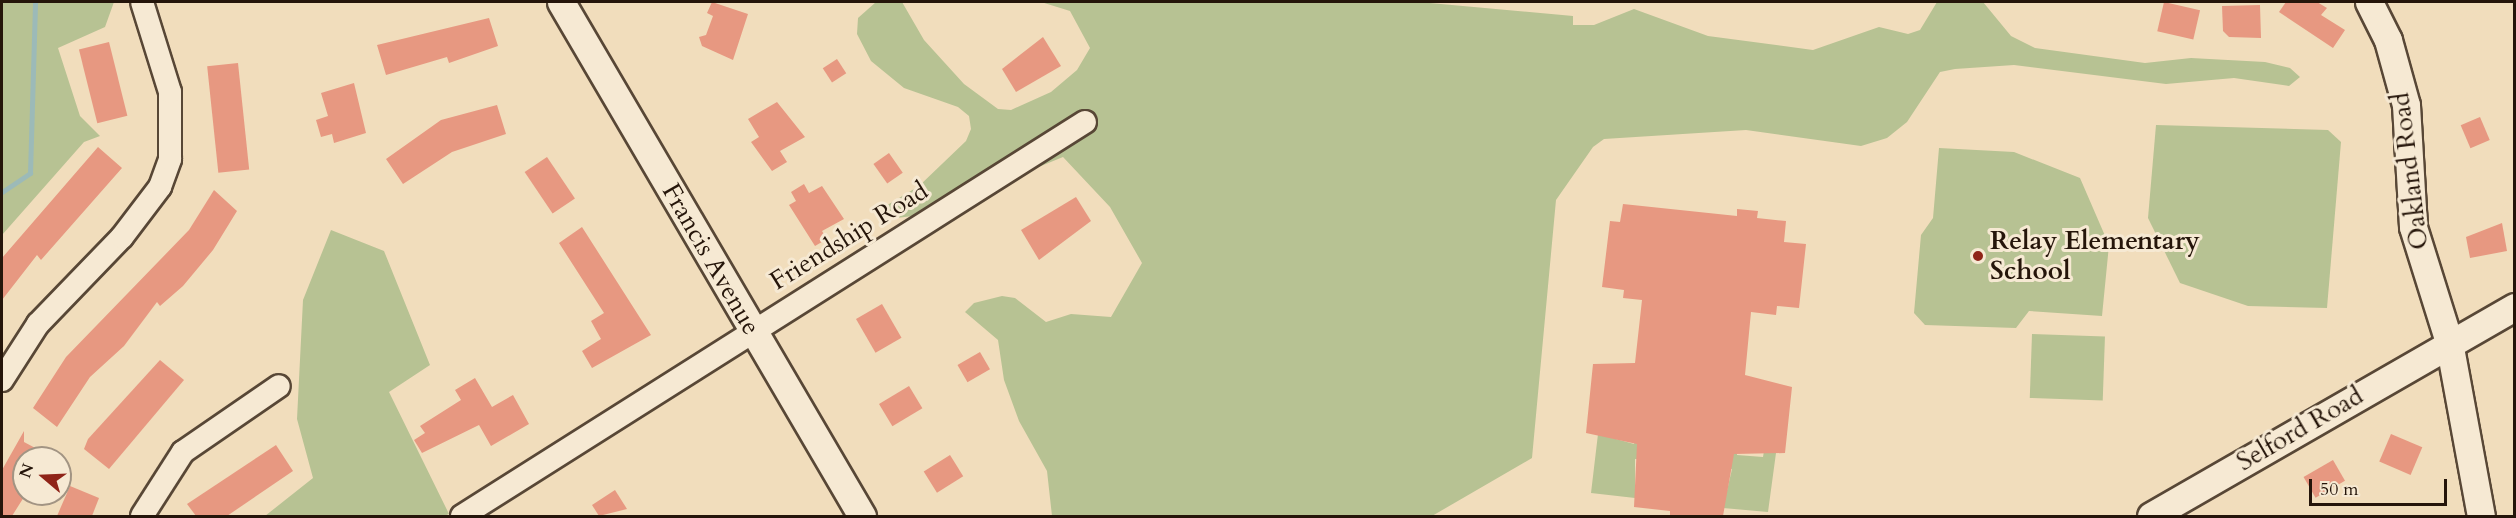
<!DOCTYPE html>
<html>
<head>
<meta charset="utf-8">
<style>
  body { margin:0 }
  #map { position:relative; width:2516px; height:518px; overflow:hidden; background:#f1ddbc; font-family:Cardo,serif }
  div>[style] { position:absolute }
  .green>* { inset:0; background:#b7c293; transform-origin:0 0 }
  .stream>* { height:5px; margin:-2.5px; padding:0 2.5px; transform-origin:2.5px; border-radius:2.5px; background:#9cbab8 }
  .building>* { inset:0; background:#e79881; transform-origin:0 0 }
  .roads { filter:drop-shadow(2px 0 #584736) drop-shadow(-2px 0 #584736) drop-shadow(0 2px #584736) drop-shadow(0 -2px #584736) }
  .minor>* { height:22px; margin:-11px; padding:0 11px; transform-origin:11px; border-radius:11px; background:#f6e9d3 }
  .tertiary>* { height:27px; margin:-13.5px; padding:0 13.5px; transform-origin:13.5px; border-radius:13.5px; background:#f6e9d3 }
  .dots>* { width:16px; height:16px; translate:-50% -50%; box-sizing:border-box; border:3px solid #f6e9d3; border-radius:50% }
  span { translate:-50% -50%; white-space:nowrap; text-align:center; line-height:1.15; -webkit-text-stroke:6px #f6e9d3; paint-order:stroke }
  .street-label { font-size:26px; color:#25150a }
  .poi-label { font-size:26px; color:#25150a; font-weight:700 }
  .left { translate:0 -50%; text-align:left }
  .frame { position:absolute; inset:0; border:3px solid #25150a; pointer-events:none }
  .north { position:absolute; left:12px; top:446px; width:60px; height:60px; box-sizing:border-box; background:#f6e9d3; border:2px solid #a29483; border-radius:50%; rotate:289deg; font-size:16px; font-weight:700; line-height:24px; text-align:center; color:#25150a }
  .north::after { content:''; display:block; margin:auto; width:21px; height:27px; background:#8f2418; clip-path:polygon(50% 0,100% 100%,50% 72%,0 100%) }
  .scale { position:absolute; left:2309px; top:479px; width:138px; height:27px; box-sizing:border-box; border:3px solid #25150a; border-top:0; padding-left:8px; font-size:18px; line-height:21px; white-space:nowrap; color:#25150a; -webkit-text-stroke:4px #f6e9d3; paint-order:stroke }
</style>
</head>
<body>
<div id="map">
  <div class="green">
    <div style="clip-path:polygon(2px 2px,114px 2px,105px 27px,58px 48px,80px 116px,100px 136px,84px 142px,2px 235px)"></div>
    <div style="clip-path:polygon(876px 2px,902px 2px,924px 40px,964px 84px,998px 109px,1011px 110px,1051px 92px,1077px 70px,1090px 48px,1070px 11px,1041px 2px,1419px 2px,1573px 16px,1573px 25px,1594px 25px,1634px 9px,1708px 36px,1813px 50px,1879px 27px,1908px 34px,1920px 30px,1937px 2px,1983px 2px,2011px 36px,2035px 48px,2145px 63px,2191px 58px,2265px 62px,2290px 68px,2300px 77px,2289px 86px,2234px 78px,2166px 84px,2014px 65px,1955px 69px,1940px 72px,1907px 122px,1887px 138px,1861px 146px,1746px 130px,1604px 139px,1593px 147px,1556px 200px,1532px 458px,1432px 516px,1052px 516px,1047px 471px,1019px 421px,1004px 380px,998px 340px,965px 312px,974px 303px,1002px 296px,1015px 298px,1046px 322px,1071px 314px,1111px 317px,1142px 263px,1110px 207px,1063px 157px,921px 215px,880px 220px,884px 207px,919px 186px,966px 141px,971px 129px,969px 116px,958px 107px,904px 88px,871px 61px,857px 34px,858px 18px)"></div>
    <div style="clip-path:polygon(2156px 125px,2328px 130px,2341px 142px,2327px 308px,2248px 306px,2180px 283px,2148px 218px)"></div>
    <div style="clip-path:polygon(1939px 148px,2014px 152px,2080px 178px,2109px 245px,2102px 316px,2029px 311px,2016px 328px,1925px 325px,1914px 313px,1921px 235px,1933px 218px)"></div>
    <div style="clip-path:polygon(331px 230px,384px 251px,430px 365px,389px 392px,449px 514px,444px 516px,265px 516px,313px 478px,297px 419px,303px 300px)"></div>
    <div style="left:2032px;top:334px;width:73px;height:64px;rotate:2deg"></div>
    <div style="clip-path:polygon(1598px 434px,1634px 444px,1636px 438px,1649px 460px,1635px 459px,1635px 498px,1591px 493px)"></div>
    <div style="clip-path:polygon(1737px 449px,1737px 455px,1763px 457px,1764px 451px,1776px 453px,1768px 512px,1723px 508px,1732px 469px,1718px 467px)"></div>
  </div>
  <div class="stream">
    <div style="left:2px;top:192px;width:34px;rotate:-34deg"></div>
    <div style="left:30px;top:173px;width:171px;rotate:-88.3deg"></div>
  </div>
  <div class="building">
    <div style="clip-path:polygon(712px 2px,748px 14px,733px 60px,702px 46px,699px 37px,706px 35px,713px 16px,707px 13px)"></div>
    <div style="left:2164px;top:2px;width:37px;height:30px;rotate:13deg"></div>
    <div style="clip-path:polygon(2286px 2px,2317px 2px,2327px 8px,2321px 15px,2345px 30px,2333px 48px,2279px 12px)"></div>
    <div style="clip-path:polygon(2260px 5px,2261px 38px,2229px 37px,2223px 31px,2222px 6px)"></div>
    <div style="clip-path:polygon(489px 18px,498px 46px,449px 63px,447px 57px,386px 75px,377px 45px)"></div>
    <div style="clip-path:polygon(1043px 37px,1061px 66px,1016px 92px,1002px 69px)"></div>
    <div style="left:109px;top:42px;width:76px;height:31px;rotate:76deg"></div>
    <div style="left:837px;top:59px;width:17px;height:17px;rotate:57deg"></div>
    <div style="left:238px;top:63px;width:107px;height:31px;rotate:84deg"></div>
    <div style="clip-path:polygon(354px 83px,366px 133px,334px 143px,332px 134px,321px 137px,316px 120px,328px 116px,321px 93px)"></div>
    <div style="clip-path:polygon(777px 102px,805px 137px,780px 151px,787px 162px,772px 171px,751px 142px,759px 137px,748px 119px)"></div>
    <div style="clip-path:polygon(497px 105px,506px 134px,452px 152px,403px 184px,386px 159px,441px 120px)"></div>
    <div style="left:2480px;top:117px;width:25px;height:21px;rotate:67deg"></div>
    <div style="clip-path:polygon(98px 147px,122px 168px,41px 260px,37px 255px,2px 300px,2px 258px)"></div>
    <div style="left:889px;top:153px;width:24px;height:19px;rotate:55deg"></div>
    <div style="left:547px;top:157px;width:50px;height:27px;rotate:56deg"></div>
    <div style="clip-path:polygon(804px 184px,809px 193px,822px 186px,844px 219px,822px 231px,827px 239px,815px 246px,789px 205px,796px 201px,791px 192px)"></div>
    <div style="clip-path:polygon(214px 190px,237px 211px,213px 250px,183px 286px,160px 306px,157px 302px,124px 346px,90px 377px,57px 427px,33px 408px,66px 357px,189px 230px)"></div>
    <div style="clip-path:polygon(1076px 197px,1091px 221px,1039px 260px,1021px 230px)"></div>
    <div style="clip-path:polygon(1623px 204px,1737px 216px,1737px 209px,1758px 211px,1757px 218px,1786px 221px,1784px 242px,1806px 244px,1799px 308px,1777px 306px,1776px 315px,1751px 312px,1745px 375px,1792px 387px,1785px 453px,1734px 454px,1723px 516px,1670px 516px,1670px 511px,1634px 507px,1637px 444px,1586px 433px,1593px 364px,1635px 363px,1642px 300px,1623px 298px,1624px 290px,1602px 287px,1610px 221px,1620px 222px)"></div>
    <div style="clip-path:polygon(2502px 223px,2507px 251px,2470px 258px,2466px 237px)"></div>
    <div style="clip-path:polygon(582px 227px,651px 335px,592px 368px,582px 351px,601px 339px,591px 321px,604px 313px,559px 243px)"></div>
    <div style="left:882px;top:304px;width:39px;height:30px;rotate:60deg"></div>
    <div style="left:980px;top:352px;width:20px;height:26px;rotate:60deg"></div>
    <div style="clip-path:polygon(160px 360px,184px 380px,109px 469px,84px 449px,88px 439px)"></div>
    <div style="clip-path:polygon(475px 378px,492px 407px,513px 395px,529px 424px,491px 446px,479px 425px,422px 453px,414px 440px,425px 433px,420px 426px,461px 400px,455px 390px)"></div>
    <div style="left:909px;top:386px;width:26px;height:35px;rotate:59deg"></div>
    <div style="clip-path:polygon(24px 431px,24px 442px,54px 458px,24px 458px,24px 497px,12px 516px,2px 516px,2px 470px)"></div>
    <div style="left:2391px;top:434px;width:34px;height:30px;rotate:23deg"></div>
    <div style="clip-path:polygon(276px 445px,293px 471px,227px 516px,196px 516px,187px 504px)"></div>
    <div style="left:950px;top:455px;width:25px;height:31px;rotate:58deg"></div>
    <div style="left:2333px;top:460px;width:24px;height:34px;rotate:60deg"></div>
    <div style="clip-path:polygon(70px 486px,99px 498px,92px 516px,57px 516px)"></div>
    <div style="clip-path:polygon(615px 490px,627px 509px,599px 516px,592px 505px)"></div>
  </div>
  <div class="roads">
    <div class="minor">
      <div style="left:2px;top:380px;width:67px;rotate:-57.3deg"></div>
      <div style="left:38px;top:324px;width:121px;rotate:-46deg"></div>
      <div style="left:122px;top:237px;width:63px;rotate:-52.8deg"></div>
      <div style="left:160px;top:187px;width:30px;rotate:-70deg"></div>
      <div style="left:170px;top:159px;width:67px;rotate:-90deg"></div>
      <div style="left:170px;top:92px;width:94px;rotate:-107.3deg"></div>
      <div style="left:142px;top:516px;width:76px;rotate:-57.4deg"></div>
      <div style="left:183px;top:452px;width:116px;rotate:-34.5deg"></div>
      <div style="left:462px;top:516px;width:737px;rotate:-32.31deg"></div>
    </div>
    <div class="tertiary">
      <div style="left:561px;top:2px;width:596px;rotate:59.65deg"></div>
      <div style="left:2369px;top:2px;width:42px;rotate:63.4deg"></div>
      <div style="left:2388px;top:40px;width:67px;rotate:74.5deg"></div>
      <div style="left:2406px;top:105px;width:122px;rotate:86.7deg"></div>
      <div style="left:2413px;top:227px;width:121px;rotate:72.6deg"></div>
      <div style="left:2449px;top:342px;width:177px;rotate:79.6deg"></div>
      <div style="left:2151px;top:516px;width:419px;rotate:-29.9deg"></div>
    </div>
  </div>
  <div class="dots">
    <div style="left:1978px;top:256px;background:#8f2418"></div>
  </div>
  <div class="street-label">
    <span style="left:2410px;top:171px;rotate:-97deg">Oakland Road</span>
    <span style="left:849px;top:236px;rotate:-32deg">Friendship Road</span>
    <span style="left:711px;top:259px;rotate:60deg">Francis Avenue</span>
    <span style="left:2300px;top:429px;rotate:-30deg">Selford Road</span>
  </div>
  <div class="poi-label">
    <span class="left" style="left:1990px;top:256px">Relay Elementary<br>School</span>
  </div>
  <div class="frame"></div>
  <div class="north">N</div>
  <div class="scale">50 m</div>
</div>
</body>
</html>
